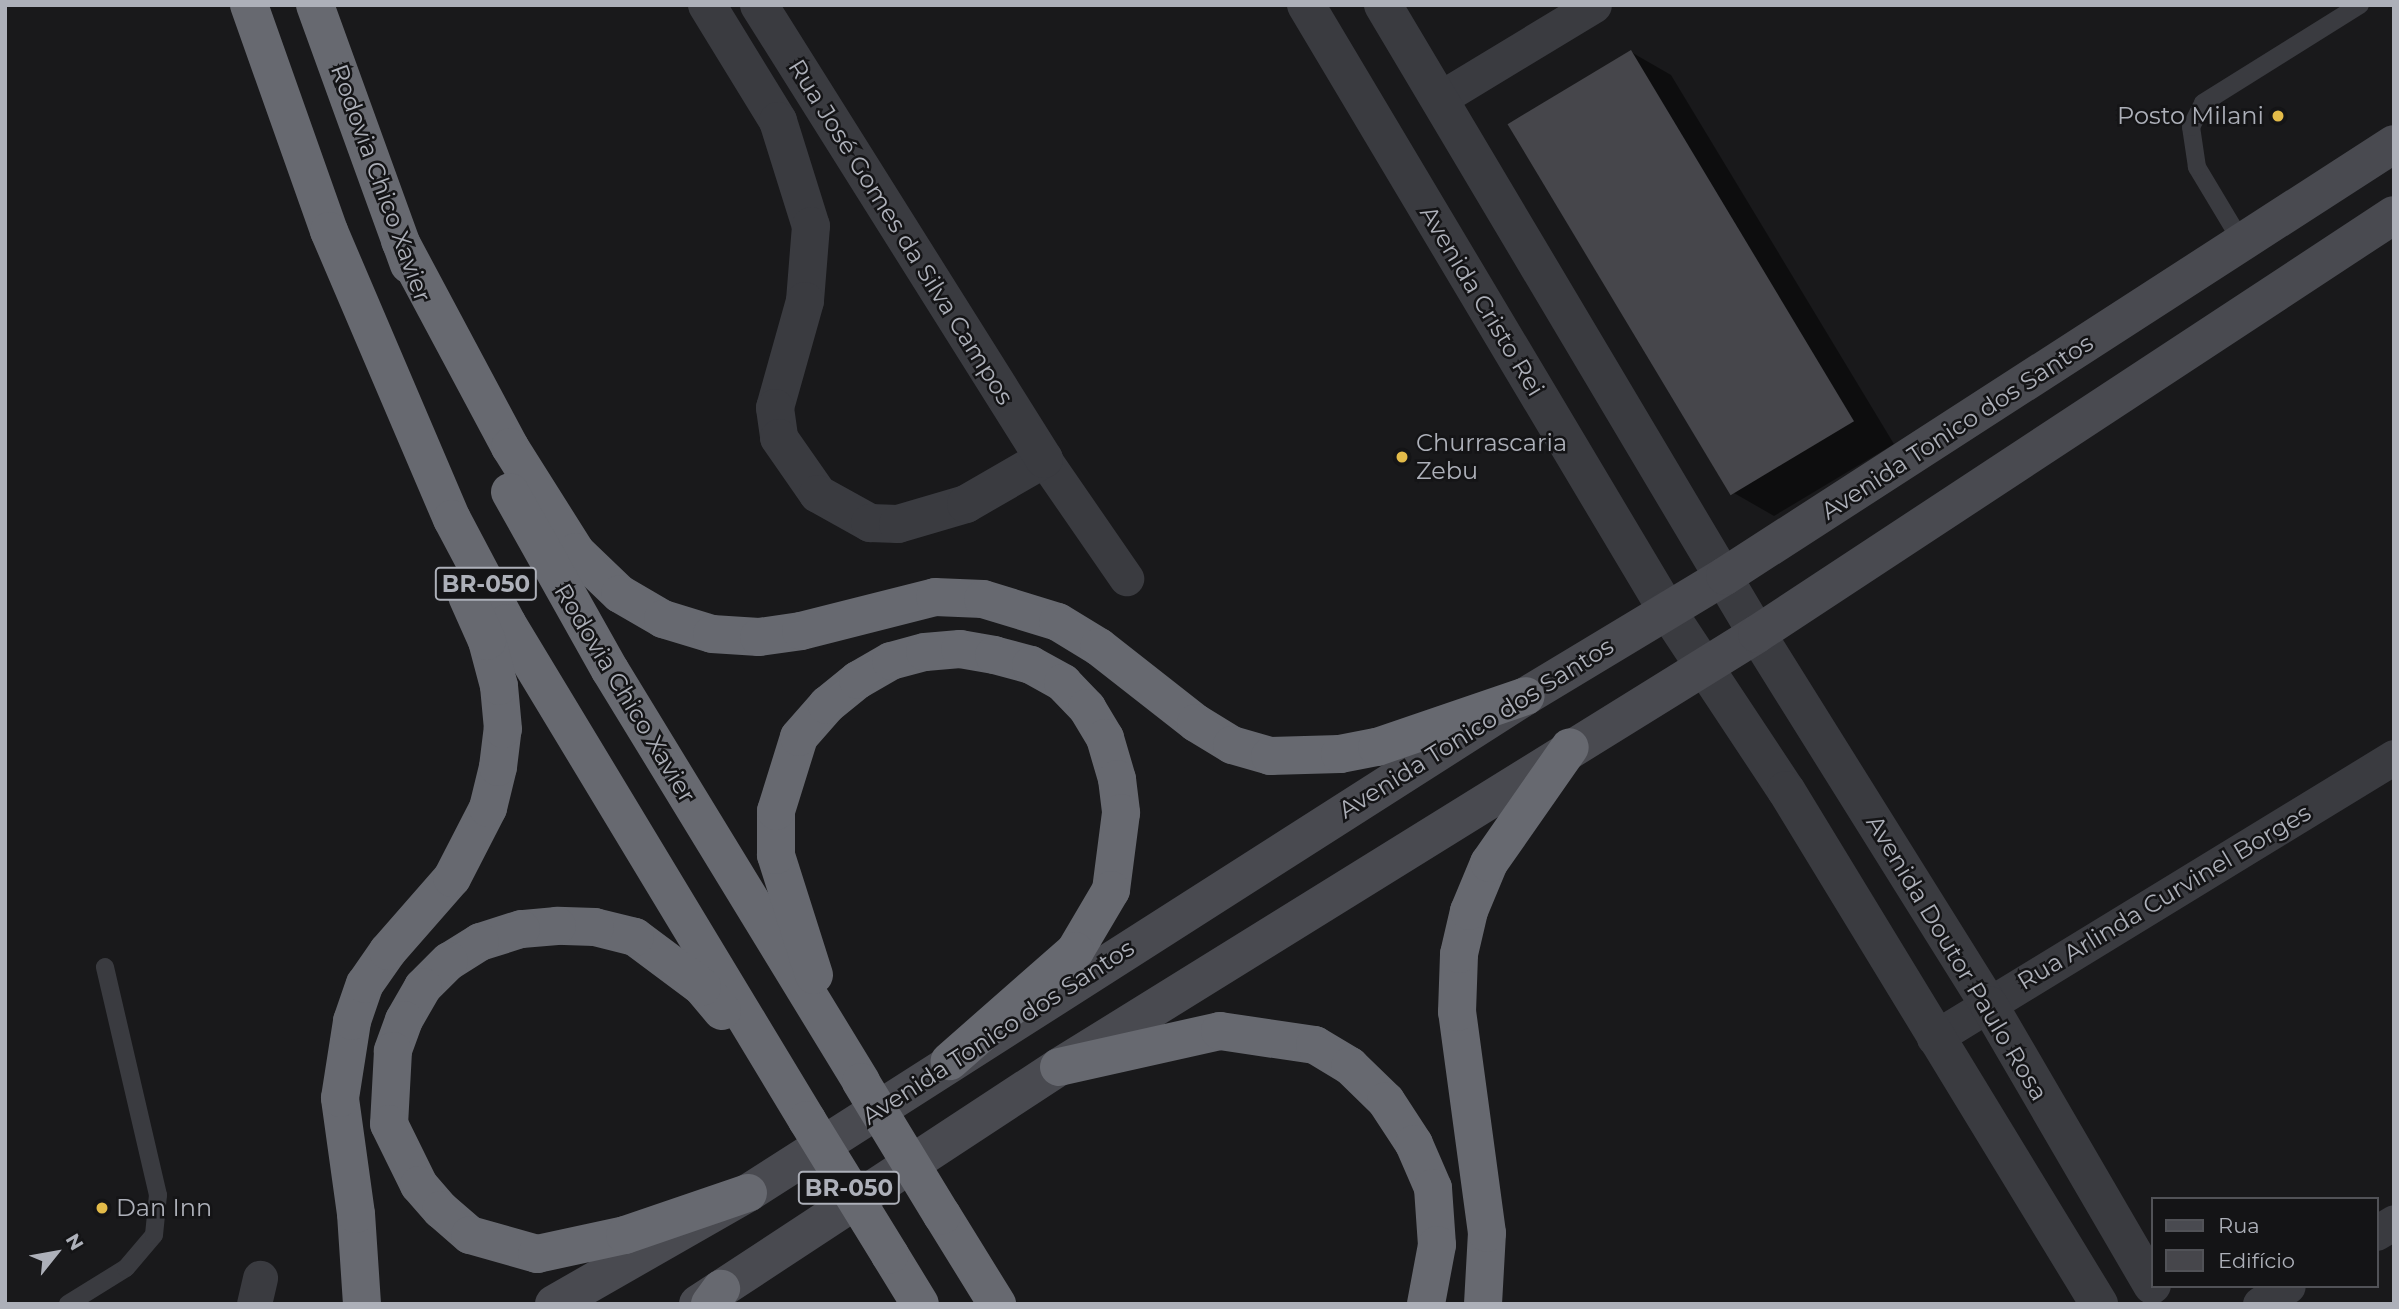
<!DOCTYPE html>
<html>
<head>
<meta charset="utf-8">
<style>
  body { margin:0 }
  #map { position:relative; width:2399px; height:1309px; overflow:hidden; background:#19191b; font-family:Montserrat,sans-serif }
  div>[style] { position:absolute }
  .shadow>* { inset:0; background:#0007 }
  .building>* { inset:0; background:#46464b; transform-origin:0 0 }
  .service>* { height:18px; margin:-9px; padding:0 9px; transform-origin:9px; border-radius:9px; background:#3a3b40 }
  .minor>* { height:35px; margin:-17.5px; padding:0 17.5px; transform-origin:17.5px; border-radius:17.5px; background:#3a3b40 }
  .tertiary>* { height:38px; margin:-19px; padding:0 19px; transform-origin:19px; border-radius:19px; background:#3a3b40 }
  .secondary>* { height:38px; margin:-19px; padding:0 19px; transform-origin:19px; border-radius:19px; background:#494a50 }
  .motorway>* { height:38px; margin:-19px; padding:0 19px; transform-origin:19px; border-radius:19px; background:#676970 }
  .motorway-bridge>* { height:38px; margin:-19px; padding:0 19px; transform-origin:19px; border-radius:19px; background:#676970 }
  .dots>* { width:19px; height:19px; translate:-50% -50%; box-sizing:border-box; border:4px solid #141416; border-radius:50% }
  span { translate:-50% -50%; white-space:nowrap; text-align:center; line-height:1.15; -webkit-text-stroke:5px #141416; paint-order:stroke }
  .shield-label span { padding:2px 5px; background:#141416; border:2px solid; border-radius:5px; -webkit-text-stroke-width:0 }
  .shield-label { font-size:23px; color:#adb0b9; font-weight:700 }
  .poi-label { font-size:24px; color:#adb0b9 }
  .right { translate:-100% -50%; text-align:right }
  .left { translate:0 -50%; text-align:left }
  .street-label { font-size:24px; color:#adb0b9 }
  .frame { position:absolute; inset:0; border:7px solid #adb0b9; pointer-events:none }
  .legend { position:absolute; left:2151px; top:1197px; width:228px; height:91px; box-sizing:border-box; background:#141416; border:2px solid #515257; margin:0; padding:9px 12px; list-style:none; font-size:21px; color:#adb0b9 }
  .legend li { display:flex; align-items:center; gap:14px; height:35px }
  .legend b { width:35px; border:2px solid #515257 }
  .north { position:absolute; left:21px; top:1218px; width:70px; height:70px; -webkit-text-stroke:5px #141416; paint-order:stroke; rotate:59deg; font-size:19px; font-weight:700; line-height:28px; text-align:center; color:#adb0b9 }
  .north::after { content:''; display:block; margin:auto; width:24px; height:32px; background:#adb0b9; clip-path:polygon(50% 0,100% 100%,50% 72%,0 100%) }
</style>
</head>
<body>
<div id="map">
  <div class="shadow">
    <div style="clip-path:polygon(1631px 52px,1671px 75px,1894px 444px,1774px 516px,1734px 493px)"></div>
  </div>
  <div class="building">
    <div style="left:1631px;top:50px;width:433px;height:144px;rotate:59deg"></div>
  </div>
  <div class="service">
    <div style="left:2243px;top:244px;width:90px;rotate:-120.9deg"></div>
    <div style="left:2197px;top:167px;width:40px;rotate:-98.5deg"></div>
    <div style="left:2191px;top:127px;width:27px;rotate:-63deg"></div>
    <div style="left:2203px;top:103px;width:185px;rotate:-32deg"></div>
    <div style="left:68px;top:1304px;width:68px;rotate:-31.8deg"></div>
    <div style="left:126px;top:1268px;width:43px;rotate:-49.7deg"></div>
    <div style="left:154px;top:1235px;width:40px;rotate:-84.3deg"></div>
    <div style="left:158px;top:1195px;width:234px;rotate:-103.1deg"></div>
  </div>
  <div class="minor">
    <div style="left:1439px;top:99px;width:181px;rotate:-31.2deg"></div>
    <div style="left:1044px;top:459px;width:145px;rotate:55.4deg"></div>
    <div style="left:1934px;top:1038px;width:539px;rotate:-31.42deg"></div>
    <div style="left:2376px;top:1233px;width:21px;rotate:-31deg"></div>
    <div style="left:254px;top:1304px;width:27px;rotate:-77deg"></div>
    <div style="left:2260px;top:1304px;width:33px;rotate:-33deg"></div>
  </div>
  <div class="tertiary">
    <div style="left:707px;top:5px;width:136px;rotate:58.5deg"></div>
    <div style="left:778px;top:121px;width:110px;rotate:72.6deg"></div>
    <div style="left:811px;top:226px;width:75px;rotate:94.6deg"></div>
    <div style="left:805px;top:301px;width:111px;rotate:105.7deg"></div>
    <div style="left:775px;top:408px;width:30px;rotate:82deg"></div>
    <div style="left:779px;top:438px;width:68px;rotate:55.1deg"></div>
    <div style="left:818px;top:494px;width:60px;rotate:29.1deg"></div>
    <div style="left:870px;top:523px;width:28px;rotate:2deg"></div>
    <div style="left:898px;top:524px;width:71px;rotate:-16.4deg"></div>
    <div style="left:966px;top:504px;width:90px;rotate:-30deg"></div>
    <div style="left:1044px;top:459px;width:536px;rotate:-122.12deg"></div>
    <div style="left:1306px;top:5px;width:703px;rotate:59.2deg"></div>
    <div style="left:1666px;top:609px;width:217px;rotate:56.5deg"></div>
    <div style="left:1786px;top:790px;width:602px;rotate:58.66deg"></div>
    <div style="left:1383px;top:5px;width:732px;rotate:59.26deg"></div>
    <div style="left:1757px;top:634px;width:438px;rotate:58deg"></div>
    <div style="left:1989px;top:1005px;width:324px;rotate:59.8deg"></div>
  </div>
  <div class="secondary">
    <div style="left:554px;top:1304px;width:224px;rotate:-29.8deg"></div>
    <div style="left:748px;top:1193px;width:923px;rotate:-32.57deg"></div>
    <div style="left:1526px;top:696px;width:232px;rotate:-31.1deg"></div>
    <div style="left:1725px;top:576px;width:796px;rotate:-32.85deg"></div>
    <div style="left:698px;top:1304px;width:432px;rotate:-33.3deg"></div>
    <div style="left:1059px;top:1067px;width:821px;rotate:-31.81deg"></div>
    <div style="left:1757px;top:634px;width:762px;rotate:-33.34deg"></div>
  </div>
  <div class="motorway">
    <div style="left:249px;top:5px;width:240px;rotate:70.5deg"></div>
    <div style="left:329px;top:231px;width:313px;rotate:66.9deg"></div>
    <div style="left:452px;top:519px;width:118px;rotate:62.1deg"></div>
    <div style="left:507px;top:623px;width:581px;rotate:58.88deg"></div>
    <div style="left:315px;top:5px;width:276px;rotate:70.1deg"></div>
    <div style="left:400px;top:241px;width:234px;rotate:61.9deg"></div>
    <div style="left:510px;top:447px;width:124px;rotate:57.8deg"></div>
    <div style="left:576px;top:552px;width:61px;rotate:43.7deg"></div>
    <div style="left:620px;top:594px;width:50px;rotate:30.2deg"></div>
    <div style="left:663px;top:619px;width:51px;rotate:17deg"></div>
    <div style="left:712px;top:634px;width:47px;rotate:3.7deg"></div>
    <div style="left:759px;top:637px;width:42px;rotate:-8.1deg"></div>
    <div style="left:801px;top:631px;width:138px;rotate:-14.2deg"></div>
    <div style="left:935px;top:597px;width:48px;rotate:2.4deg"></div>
    <div style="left:983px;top:599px;width:78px;rotate:17deg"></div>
    <div style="left:1058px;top:622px;width:48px;rotate:31.4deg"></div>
    <div style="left:1099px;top:647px;width:123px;rotate:38.1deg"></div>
    <div style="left:1196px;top:723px;width:42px;rotate:31.4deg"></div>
    <div style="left:1232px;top:745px;width:40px;rotate:16deg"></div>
    <div style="left:1270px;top:756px;width:70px;rotate:-1.6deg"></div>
    <div style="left:1340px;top:754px;width:38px;rotate:-11deg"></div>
    <div style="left:1377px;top:747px;width:157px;rotate:-18.9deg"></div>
    <div style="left:510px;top:492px;width:204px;rotate:60.7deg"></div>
    <div style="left:610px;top:670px;width:482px;rotate:58.6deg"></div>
    <div style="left:814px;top:975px;width:126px;rotate:-107.6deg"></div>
    <div style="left:776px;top:855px;width:44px;rotate:-90deg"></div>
    <div style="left:776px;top:811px;width:77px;rotate:-72.7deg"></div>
    <div style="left:799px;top:737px;width:43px;rotate:-48.8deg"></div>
    <div style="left:827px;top:705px;width:40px;rotate:-39deg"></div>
    <div style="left:858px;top:680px;width:38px;rotate:-30deg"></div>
    <div style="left:891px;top:661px;width:35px;rotate:-15deg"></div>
    <div style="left:925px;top:652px;width:35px;rotate:-5deg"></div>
    <div style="left:960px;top:649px;width:35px;rotate:10deg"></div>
    <div style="left:994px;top:655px;width:38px;rotate:15deg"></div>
    <div style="left:1031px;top:665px;width:37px;rotate:29deg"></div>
    <div style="left:1063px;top:683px;width:35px;rotate:46deg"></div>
    <div style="left:1087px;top:708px;width:35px;rotate:59deg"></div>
    <div style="left:1105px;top:738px;width:43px;rotate:73.7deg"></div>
    <div style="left:1117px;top:779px;width:34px;rotate:83deg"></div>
    <div style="left:1121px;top:813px;width:78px;rotate:97.4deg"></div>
    <div style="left:1111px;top:890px;width:71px;rotate:120.5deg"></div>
    <div style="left:1075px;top:951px;width:167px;rotate:138.7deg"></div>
    <div style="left:722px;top:1011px;width:31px;rotate:-130deg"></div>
    <div style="left:702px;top:987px;width:84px;rotate:-143.3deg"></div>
    <div style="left:635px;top:937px;width:41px;rotate:-166deg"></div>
    <div style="left:595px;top:927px;width:38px;rotate:-178deg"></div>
    <div style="left:557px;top:926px;width:36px;rotate:175deg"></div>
    <div style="left:521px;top:929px;width:43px;rotate:162.4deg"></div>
    <div style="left:480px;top:942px;width:36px;rotate:148deg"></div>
    <div style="left:449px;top:961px;width:37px;rotate:135deg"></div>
    <div style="left:423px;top:987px;width:38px;rotate:120deg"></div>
    <div style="left:404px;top:1020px;width:33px;rotate:110deg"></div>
    <div style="left:393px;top:1051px;width:73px;rotate:93.1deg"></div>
    <div style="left:389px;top:1124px;width:68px;rotate:63.8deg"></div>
    <div style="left:419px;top:1185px;width:33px;rotate:49deg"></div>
    <div style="left:441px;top:1210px;width:38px;rotate:41deg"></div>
    <div style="left:470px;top:1235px;width:70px;rotate:15.8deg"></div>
    <div style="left:537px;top:1254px;width:90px;rotate:-12.2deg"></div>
    <div style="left:625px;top:1235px;width:130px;rotate:-18.9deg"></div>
    <div style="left:1059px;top:1067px;width:165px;rotate:-12.6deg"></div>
    <div style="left:1220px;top:1031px;width:96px;rotate:8.4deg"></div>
    <div style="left:1315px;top:1045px;width:41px;rotate:31deg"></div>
    <div style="left:1350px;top:1066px;width:50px;rotate:44.2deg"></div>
    <div style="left:1386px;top:1101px;width:51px;rotate:56.9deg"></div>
    <div style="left:1414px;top:1144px;width:48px;rotate:66.6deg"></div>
    <div style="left:1433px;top:1188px;width:57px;rotate:86deg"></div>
    <div style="left:1437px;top:1245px;width:60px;rotate:100.6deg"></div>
    <div style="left:942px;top:1215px;width:105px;rotate:58.3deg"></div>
    <div style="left:890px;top:1255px;width:57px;rotate:58.5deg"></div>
    <div style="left:362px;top:1304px;width:90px;rotate:-93.8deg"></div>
    <div style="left:356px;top:1214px;width:117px;rotate:-97.9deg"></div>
    <div style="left:340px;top:1098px;width:78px;rotate:-81.1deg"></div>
    <div style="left:352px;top:1021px;width:39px;rotate:-71deg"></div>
    <div style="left:365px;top:984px;width:40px;rotate:-55.1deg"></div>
    <div style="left:388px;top:951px;width:97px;rotate:-48.8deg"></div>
    <div style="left:452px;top:878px;width:79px;rotate:-62.8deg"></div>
    <div style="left:488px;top:808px;width:42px;rotate:-76.3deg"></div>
    <div style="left:498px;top:767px;width:38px;rotate:-83deg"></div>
    <div style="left:503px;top:729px;width:43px;rotate:-95.3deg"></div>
    <div style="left:499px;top:686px;width:47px;rotate:-104.9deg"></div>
    <div style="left:487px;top:641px;width:49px;rotate:-114deg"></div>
    <div style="left:710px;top:1304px;width:19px;rotate:-54deg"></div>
    <div style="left:1483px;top:1304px;width:71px;rotate:-86.8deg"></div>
    <div style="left:1487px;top:1233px;width:223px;rotate:-97.7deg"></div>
    <div style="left:1457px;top:1012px;width:58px;rotate:-88deg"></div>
    <div style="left:1459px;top:954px;width:44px;rotate:-76.9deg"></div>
    <div style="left:1469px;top:911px;width:52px;rotate:-67.4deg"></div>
    <div style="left:1489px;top:863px;width:141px;rotate:-55.1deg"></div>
  </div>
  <div class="motorway-bridge">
    <div style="left:861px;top:1082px;width:156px;rotate:58.7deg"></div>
    <div style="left:807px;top:1120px;width:158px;rotate:58.4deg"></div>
  </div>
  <div class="dots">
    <div style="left:2278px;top:116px;background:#e3bb49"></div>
    <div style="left:1402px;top:457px;background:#e3bb49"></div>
    <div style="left:102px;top:1208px;background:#e3bb49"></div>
  </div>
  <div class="shield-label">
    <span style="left:486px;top:584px">BR-050</span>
    <span style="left:849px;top:1188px">BR-050</span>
  </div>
  <div class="poi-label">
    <span class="right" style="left:2264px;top:116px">Posto Milani</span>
    <span class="left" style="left:1416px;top:457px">Churrascaria<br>Zebu</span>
    <span class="left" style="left:116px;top:1208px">Dan Inn</span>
  </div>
  <div class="street-label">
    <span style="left:381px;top:183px;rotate:70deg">Rodovia Chico Xavier</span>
    <span style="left:901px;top:232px;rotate:58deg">Rua José Gomes da Silva Campos</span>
    <span style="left:1482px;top:301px;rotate:59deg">Avenida Cristo Rei</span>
    <span style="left:1957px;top:427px;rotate:-33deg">Avenida Tonico dos Santos</span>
    <span style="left:625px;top:693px;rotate:59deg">Rodovia Chico Xavier</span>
    <span style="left:1476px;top:728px;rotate:-32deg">Avenida Tonico dos Santos</span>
    <span style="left:2164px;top:897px;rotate:-31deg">Rua Arlinda Curvinel Borges</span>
    <span style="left:1957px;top:958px;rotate:59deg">Avenida Doutor Paulo Rosa</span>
    <span style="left:998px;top:1032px;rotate:-33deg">Avenida Tonico dos Santos</span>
  </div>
  <div class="frame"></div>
  <ul class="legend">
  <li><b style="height:9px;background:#494a50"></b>Rua</li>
  <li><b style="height:19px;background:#46464b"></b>Edifício</li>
  </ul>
  <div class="north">N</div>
</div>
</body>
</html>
